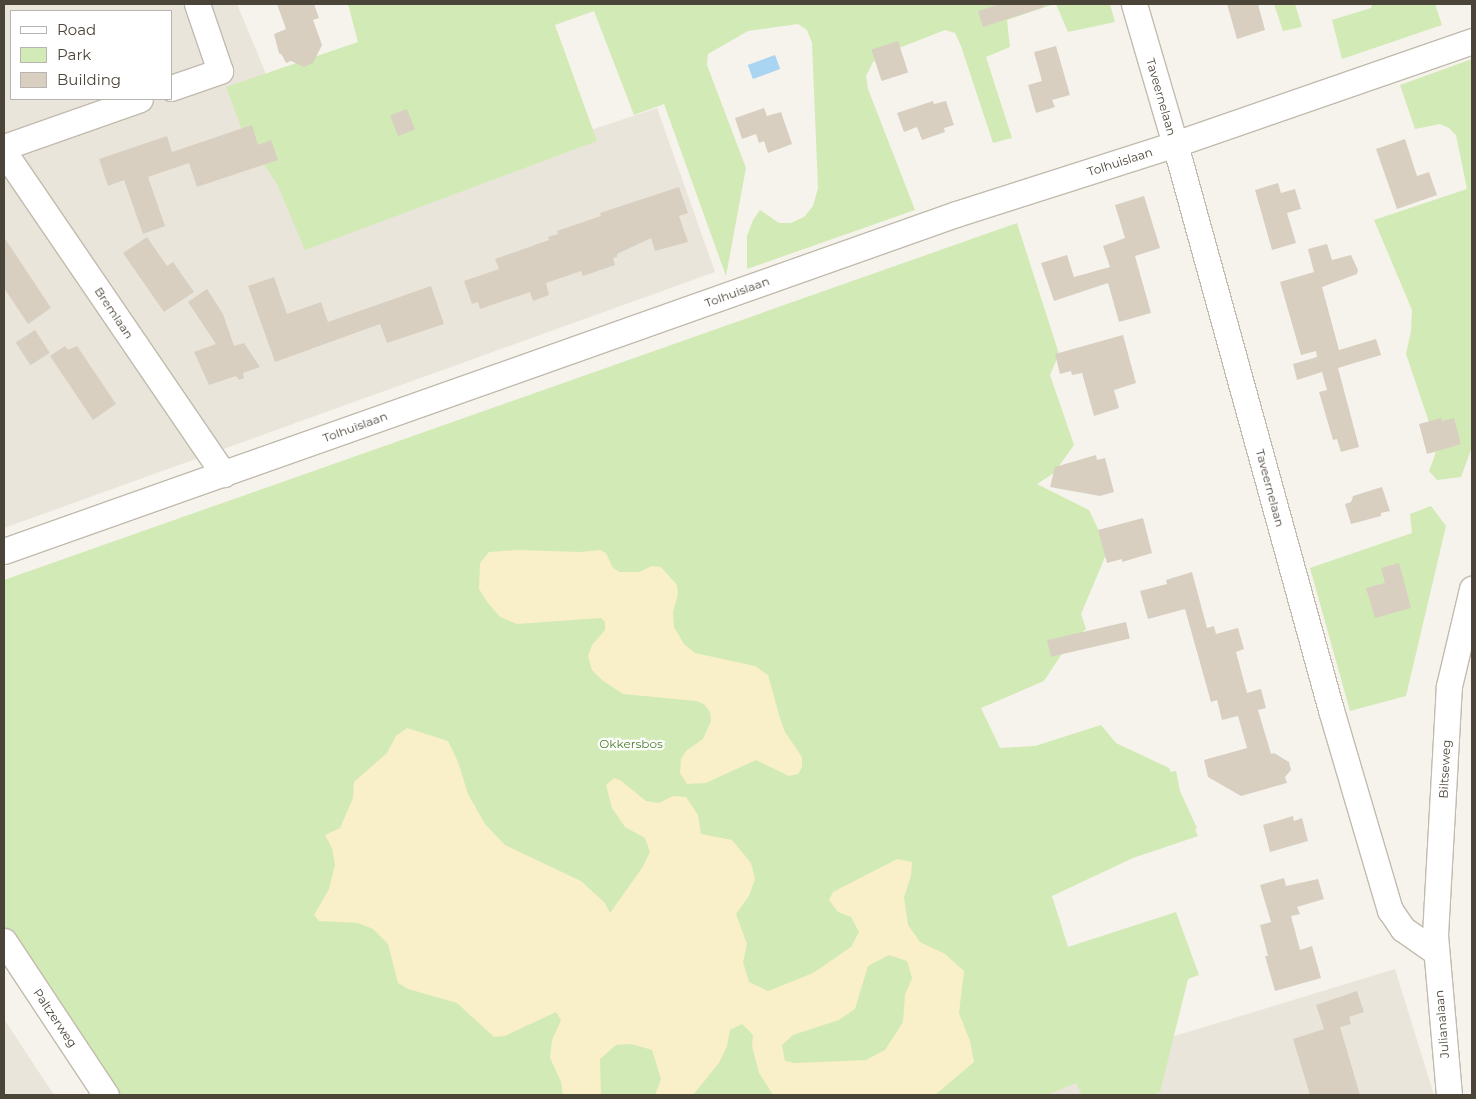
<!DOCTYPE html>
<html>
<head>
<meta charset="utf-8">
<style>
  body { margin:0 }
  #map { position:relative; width:1476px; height:1099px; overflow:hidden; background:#f6f3ec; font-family:Montserrat,sans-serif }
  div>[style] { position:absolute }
  .residential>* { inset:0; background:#eae5da }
  .green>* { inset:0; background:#d2eab5 }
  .sand>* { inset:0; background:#f9efc9 }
  .water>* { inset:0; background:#a9d4f2; transform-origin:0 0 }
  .building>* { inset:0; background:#d8cfc1; transform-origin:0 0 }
  .roads { filter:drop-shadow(1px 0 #c2bbae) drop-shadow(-1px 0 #c2bbae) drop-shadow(0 1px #c2bbae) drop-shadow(0 -1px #c2bbae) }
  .minor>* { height:25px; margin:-12.5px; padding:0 12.5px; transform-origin:12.5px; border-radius:12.5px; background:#fff }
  span { translate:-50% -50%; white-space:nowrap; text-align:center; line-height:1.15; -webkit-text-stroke:4.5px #fff; paint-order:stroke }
  .street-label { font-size:12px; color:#4b4439 }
  .park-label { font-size:12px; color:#4a7f2a }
  .frame { position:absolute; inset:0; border:5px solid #4b4439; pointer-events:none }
  .legend { position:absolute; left:10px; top:10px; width:162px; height:90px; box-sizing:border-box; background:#fff; border:1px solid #b7b4b0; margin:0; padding:6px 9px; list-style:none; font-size:15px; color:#4b4439 }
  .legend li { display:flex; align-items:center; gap:10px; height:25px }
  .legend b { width:25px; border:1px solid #b7b4b0 }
</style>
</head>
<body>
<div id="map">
  <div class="residential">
    <div style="clip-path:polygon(evenodd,4px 4px,237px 4px,326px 218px,657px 108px,715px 272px,4px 528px,4px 4px,11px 11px,171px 11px,171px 99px,11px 99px,11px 11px)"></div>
    <div style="clip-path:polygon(1395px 969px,1434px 1095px,981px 1095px)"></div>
    <div style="clip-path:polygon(4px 1019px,54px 1095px,4px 1095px)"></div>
  </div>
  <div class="green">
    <div style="clip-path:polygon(348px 4px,1054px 4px,1007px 20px,1010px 47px,986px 57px,1012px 138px,993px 143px,961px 46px,955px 33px,945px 30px,889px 52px,873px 62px,866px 76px,868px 89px,915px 210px,747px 269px,747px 236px,753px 220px,760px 210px,779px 223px,791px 223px,804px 217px,813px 206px,818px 188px,812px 43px,807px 30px,798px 24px,748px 31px,708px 54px,707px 65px,746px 168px,726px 276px,664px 104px,634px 115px,594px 11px,555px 25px,597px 141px,305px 250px,277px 184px,244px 135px,226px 87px,358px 42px)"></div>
    <div style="clip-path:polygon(1056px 4px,1110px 4px,1115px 22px,1068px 32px)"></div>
    <div style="clip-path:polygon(1274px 4px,1295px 4px,1302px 27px,1283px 31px)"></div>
    <div style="clip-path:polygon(1372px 4px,1435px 4px,1442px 25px,1342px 59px,1332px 20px,1371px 8px)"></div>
    <div style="clip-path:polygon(1472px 59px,1472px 447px,1461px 477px,1437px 480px,1429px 471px,1435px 455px,1436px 443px,1406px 354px,1411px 331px,1412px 310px,1374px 220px,1467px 189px,1456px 135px,1449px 128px,1440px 124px,1415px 129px,1400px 85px)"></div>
    <div style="clip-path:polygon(1017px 223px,1059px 354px,1050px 375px,1074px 445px,1054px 473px,1037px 484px,1089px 510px,1108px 550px,1081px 614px,1086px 629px,1069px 643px,1044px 681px,981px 708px,1000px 748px,1035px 746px,1101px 725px,1116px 743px,1169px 768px,1171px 772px,1176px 771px,1180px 791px,1197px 828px,1195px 830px,1198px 836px,1133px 858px,1052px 896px,1068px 947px,1176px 912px,1199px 975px,1188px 979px,1160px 1092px,1153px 1095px,1082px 1095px,1076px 1083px,1047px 1095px,110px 1095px,4px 933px,4px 580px)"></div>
    <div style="clip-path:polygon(1431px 506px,1446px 526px,1406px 696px,1350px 711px,1310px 568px,1412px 533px,1410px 514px)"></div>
  </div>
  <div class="sand">
    <div style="clip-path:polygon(518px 550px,580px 552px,600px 550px,606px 553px,613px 568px,620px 572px,639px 572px,652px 566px,661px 567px,677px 585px,678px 594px,673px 612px,674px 627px,684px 644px,695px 653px,755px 666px,768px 675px,780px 718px,785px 732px,802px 757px,802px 767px,798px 774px,789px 776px,756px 760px,706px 783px,687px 784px,680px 773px,681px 758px,687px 750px,703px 739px,711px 721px,710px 712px,704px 704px,696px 701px,623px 694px,602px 680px,592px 670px,588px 656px,592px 645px,605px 630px,605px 622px,601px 618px,517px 624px,500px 617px,488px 603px,479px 589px,480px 563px,489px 552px)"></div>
    <div style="clip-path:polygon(evenodd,407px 728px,448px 741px,458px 762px,468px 794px,485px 824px,505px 845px,581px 881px,605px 903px,610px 913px,642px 868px,650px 852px,645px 838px,625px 827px,612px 808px,606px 785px,614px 778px,620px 780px,646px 801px,659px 803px,673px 796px,686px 797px,698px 815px,701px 834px,732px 840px,751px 863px,755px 879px,749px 896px,736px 914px,747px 944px,743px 962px,749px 982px,768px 991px,813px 973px,851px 947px,859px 932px,851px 917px,838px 912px,829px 900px,833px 892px,897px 859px,912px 862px,911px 876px,904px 897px,908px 925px,920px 942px,945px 954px,964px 971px,959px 1013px,970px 1041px,974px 1062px,935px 1095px,773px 1095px,759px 1073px,752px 1046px,753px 1035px,742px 1024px,730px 1030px,727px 1046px,719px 1063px,693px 1095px,655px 1095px,661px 1079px,652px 1050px,631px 1044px,616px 1045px,600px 1059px,601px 1095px,563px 1095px,561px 1082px,550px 1058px,552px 1040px,561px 1020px,556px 1012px,505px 1036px,494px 1037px,457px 1003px,408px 989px,398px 983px,388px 944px,373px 929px,358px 923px,319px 921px,314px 915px,329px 889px,335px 865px,332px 848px,325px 835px,340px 828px,353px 798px,354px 782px,387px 753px,396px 736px,407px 728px,889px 955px,907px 961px,912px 978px,905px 995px,903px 1022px,885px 1050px,866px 1060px,795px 1063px,785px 1061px,782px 1045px,793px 1035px,839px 1020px,855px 1009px,868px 966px,889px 955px)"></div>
  </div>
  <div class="water">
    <div style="left:775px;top:55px;width:15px;height:29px;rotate:70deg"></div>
  </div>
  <div class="building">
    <div style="clip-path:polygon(277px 4px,314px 4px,319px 18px,313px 20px,322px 45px,313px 63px,304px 67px,291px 61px,286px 63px,282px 55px,279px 53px,274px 34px,286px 29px)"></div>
    <div style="clip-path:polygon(1000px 4px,1043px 4px,1044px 7px,983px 27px,978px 11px)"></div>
    <div style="clip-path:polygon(1227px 4px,1258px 4px,1265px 30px,1237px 39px)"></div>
    <div style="left:898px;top:41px;width:33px;height:28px;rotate:72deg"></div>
    <div style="clip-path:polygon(1056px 46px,1070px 95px,1052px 100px,1055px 107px,1036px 113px,1028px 85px,1042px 81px,1034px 52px)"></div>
    <div style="clip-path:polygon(933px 101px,934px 104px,946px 101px,954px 125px,944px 128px,945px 132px,922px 140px,917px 127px,904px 132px,897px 113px)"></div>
    <div style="clip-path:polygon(764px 108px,767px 116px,781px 112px,792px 144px,768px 153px,764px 141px,759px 143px,756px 134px,742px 139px,735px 118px)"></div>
    <div style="left:407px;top:109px;width:22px;height:18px;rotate:69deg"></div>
    <div style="clip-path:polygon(252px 125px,258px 145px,271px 140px,278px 160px,197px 187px,189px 163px,148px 177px,165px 226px,143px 234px,124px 180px,108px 186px,99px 159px,167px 136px,172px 152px)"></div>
    <div style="clip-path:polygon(1405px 139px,1417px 176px,1429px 172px,1437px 195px,1397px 209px,1376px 149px)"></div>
    <div style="clip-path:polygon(1278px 183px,1281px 193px,1295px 189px,1301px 209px,1287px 213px,1296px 243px,1272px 250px,1255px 190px)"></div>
    <div style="clip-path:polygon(679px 187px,688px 213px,679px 216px,688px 242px,655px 251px,651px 238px,617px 254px,617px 257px,613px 258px,615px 265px,583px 276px,581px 271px,546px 283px,549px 295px,533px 301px,530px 292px,480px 309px,478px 302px,472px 304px,464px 281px,499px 269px,495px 259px,549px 240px,548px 237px,558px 234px,557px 231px,601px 216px,600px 213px)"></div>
    <div style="clip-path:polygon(1144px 196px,1160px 248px,1135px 256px,1151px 313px,1119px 322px,1108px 283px,1054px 301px,1041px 263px,1067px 255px,1074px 277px,1110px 267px,1103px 246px,1125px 238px,1115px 205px)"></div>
    <div style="clip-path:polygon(4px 237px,51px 308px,28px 324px,4px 288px)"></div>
    <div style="clip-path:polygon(147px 237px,167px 266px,173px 262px,194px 292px,164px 312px,123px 253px)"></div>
    <div style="clip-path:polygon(1327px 244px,1332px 260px,1351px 255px,1358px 270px,1357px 274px,1322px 287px,1339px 350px,1376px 339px,1381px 355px,1338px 368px,1359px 447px,1341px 452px,1337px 439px,1333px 440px,1319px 392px,1327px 390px,1322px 372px,1297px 380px,1293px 364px,1317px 357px,1316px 351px,1301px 355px,1280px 282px,1314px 272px,1308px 249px)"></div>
    <div style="clip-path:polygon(274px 277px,287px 314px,321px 302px,328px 322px,431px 286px,444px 324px,387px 343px,380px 324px,275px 362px,248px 286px)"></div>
    <div style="clip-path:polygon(207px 289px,223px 314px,234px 346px,244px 343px,260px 367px,243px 373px,244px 378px,239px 380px,236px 376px,209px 385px,194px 352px,216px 344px,188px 302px)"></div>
    <div style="left:35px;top:330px;width:27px;height:23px;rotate:57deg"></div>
    <div style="clip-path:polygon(1123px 335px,1136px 383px,1114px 390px,1119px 408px,1094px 416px,1082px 373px,1072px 375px,1071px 371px,1060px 374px,1055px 354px)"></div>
    <div style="clip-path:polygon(65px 346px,68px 350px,77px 346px,116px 404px,93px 420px,50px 356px)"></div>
    <div style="clip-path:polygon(1441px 418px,1442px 421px,1454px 418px,1461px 444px,1427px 454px,1419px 424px)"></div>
    <div style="clip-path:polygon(1096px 455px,1097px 460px,1105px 458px,1114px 492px,1100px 496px,1050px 487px,1055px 467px)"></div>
    <div style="clip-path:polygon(1382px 487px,1390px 511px,1381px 513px,1381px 516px,1351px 524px,1345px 504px,1351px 502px,1353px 496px)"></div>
    <div style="clip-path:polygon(1143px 518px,1152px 553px,1122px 562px,1122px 559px,1107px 563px,1098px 530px)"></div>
    <div style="clip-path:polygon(1399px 563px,1411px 608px,1375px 618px,1366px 588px,1385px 583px,1381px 568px)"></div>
    <div style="clip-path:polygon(1192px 572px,1207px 628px,1214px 626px,1216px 634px,1238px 628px,1244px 649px,1236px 652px,1247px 693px,1261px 689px,1266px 708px,1258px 710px,1271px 754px,1274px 753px,1289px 762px,1291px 770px,1285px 777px,1287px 783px,1241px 796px,1208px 777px,1204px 760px,1247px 748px,1238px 716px,1222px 720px,1217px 700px,1211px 702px,1185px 609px,1148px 619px,1140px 591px,1167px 584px,1166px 580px)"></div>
    <div style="left:1126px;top:622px;width:17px;height:81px;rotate:77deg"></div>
    <div style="clip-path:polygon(1293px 816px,1294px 821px,1302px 818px,1308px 841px,1270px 852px,1263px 825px)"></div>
    <div style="clip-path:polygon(1284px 878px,1286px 886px,1318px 879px,1324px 899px,1297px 907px,1300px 914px,1291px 916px,1300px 950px,1312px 946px,1321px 978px,1275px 991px,1265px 956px,1268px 956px,1260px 925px,1271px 922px,1260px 885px)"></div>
    <div style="clip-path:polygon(1357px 991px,1364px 1012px,1349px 1017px,1351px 1024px,1340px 1027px,1360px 1095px,1310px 1095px,1293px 1039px,1324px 1029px,1316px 1005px)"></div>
  </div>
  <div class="roads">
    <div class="minor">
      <div style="left:1134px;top:4px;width:146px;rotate:73.7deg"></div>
      <div style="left:1175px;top:144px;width:587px;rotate:74.59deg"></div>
      <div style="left:1331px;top:710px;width:209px;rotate:73.6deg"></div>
      <div style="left:1390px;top:910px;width:23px;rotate:56deg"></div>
      <div style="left:1403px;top:929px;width:40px;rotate:34.9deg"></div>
      <div style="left:171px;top:88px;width:52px;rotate:-19.1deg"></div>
      <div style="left:220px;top:71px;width:71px;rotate:-108.9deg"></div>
      <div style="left:4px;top:147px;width:144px;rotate:-19.4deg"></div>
      <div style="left:4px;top:152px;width:390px;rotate:55.7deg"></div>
      <div style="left:4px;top:551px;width:1010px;rotate:-19.49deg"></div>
      <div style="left:956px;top:214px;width:230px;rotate:-17.7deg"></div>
      <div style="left:1175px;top:144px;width:314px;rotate:-19.1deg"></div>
      <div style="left:4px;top:941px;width:185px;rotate:56.5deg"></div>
      <div style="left:1449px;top:1095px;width:161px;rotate:-95deg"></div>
      <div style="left:1435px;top:935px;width:249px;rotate:-86.8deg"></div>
      <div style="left:1449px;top:686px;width:100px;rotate:-76.7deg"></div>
    </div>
  </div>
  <div class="street-label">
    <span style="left:1161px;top:97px;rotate:74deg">Taveernelaan</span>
    <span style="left:1120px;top:162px;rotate:-18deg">Tolhuislaan</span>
    <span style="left:737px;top:292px;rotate:-20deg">Tolhuislaan</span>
    <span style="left:114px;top:313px;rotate:56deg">Bremlaan</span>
    <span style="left:355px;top:427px;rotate:-20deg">Tolhuislaan</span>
    <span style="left:1270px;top:488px;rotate:75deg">Taveernelaan</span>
    <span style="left:1445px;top:769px;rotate:-87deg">Biltseweg</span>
    <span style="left:55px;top:1018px;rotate:56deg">Paltzerweg</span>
    <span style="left:1442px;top:1024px;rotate:-95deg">Julianalaan</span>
  </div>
  <div class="park-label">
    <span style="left:631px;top:744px">Okkersbos</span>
  </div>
  <div class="frame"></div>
  <ul class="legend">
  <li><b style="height:6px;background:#fff"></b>Road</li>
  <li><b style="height:14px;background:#d2eab5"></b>Park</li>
  <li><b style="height:14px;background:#d8cfc1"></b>Building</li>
  </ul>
</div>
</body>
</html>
